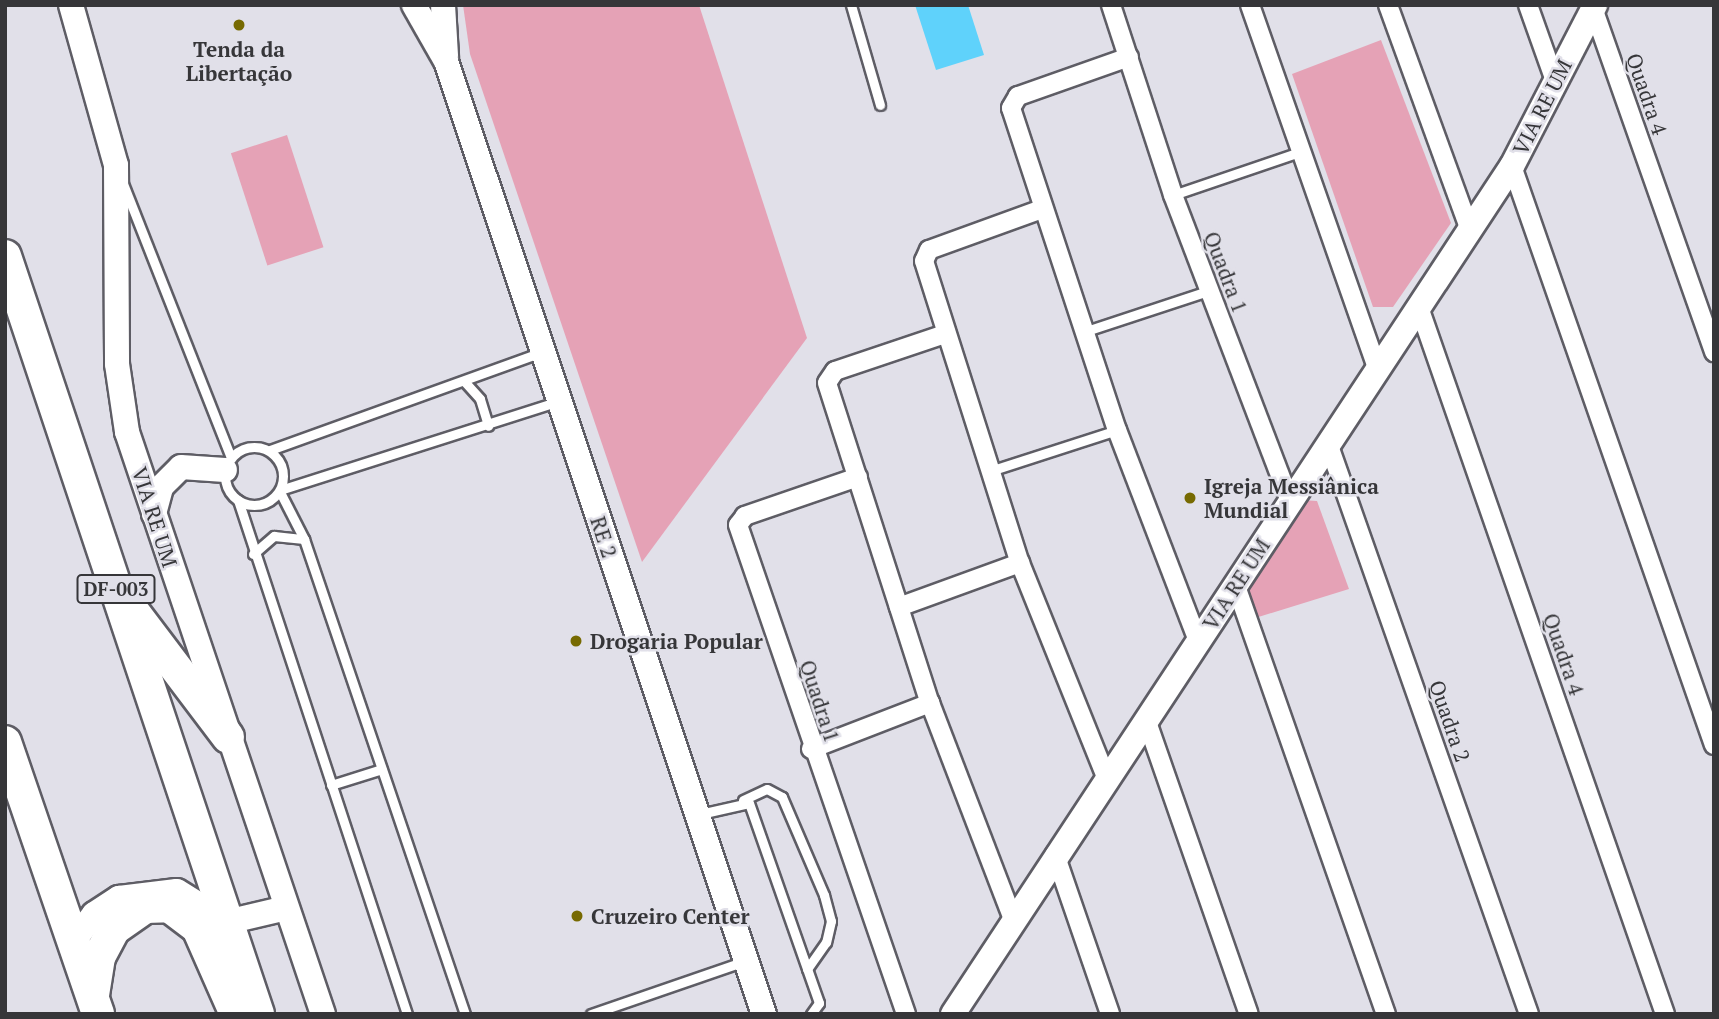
<!DOCTYPE html>
<html>
<head>
<meta charset="utf-8">
<style>
  body { margin:0 }
  #map { position:relative; width:1719px; height:1019px; overflow:hidden; background:#e1e0e9; font-family:"PT Serif",serif }
  div>[style] { position:absolute }
  .green>* { inset:0; background:#e5a2b6; transform-origin:0 0 }
  .water>* { inset:0; background:#5fd2fb }
  .roads { filter:drop-shadow(2px 0 #5e5d65) drop-shadow(-2px 0 #5e5d65) drop-shadow(0 2px #5e5d65) drop-shadow(0 -2px #5e5d65) }
  .lane>* { height:9px; margin:-4.5px; padding:0 4.5px; transform-origin:4.5px; border-radius:4.5px; background:#fff }
  .lane>.ring { margin:-4.5px; padding:0; box-sizing:content-box; background:none; border:9px solid #fff; border-radius:50% }
  .street>* { height:18px; margin:-9px; padding:0 9px; transform-origin:9px; border-radius:9px; background:#fff }
  .secondary>* { height:24px; margin:-12px; padding:0 12px; transform-origin:12px; border-radius:12px; background:#fff }
  .highway>* { height:32px; margin:-16px; padding:0 16px; transform-origin:16px; border-radius:16px; background:#fff }
  .dots>* { width:19px; height:19px; translate:-50% -50%; box-sizing:border-box; border:4px solid #e1e0e9; border-radius:50% }
  span { translate:-50% -50%; white-space:nowrap; text-align:center; line-height:1.15; -webkit-text-stroke:5px #e1e0e9; paint-order:stroke }
  .shield-label span { padding:2px 5px; background:#e1e0e9; border:2px solid; border-radius:5px; -webkit-text-stroke-width:0 }
  .shield-label { font-size:19px; color:#363639; font-weight:700 }
  .poi-label { font-size:21px; color:#363639; font-weight:700 }
  .left { translate:0 -50%; text-align:left }
  .street-label { font-size:21px; color:#363639 }
  .frame { position:absolute; inset:0; border:7px solid #363639; pointer-events:none }
</style>
</head>
<body>
<div id="map">
  <div class="green">
    <div style="clip-path:polygon(463px 5px,699px 5px,807px 338px,642px 562px,470px 54px)"></div>
    <div style="clip-path:polygon(1381px 40px,1451px 223px,1393px 307px,1373px 307px,1292px 74px)"></div>
    <div style="left:287px;top:135px;width:118px;height:59px;rotate:72deg"></div>
    <div style="clip-path:polygon(1302px 500px,1317px 501px,1349px 589px,1252px 619px,1244px 590px)"></div>
  </div>
  <div class="water">
    <div style="clip-path:polygon(915px 5px,968px 5px,984px 55px,936px 70px)"></div>
  </div>
  <div class="roads">
    <div class="lane">
      <div style="left:851px;top:5px;width:104px;rotate:73.8deg"></div>
      <div style="left:124px;top:186px;width:292px;rotate:68.5deg"></div>
      <div style="left:1173px;top:195px;width:133px;rotate:-18.8deg"></div>
      <div style="left:1086px;top:331px;width:128px;rotate:-18.2deg"></div>
      <div style="left:464px;top:381px;width:24px;rotate:48deg"></div>
      <div style="left:480px;top:399px;width:28px;rotate:73deg"></div>
      <div class="ring" style="left:225px;top:447px;width:49px;height:49px"></div>
      <div style="left:270px;top:450px;width:289px;rotate:-19.8deg"></div>
      <div style="left:990px;top:471px;width:133px;rotate:-17.9deg"></div>
      <div style="left:280px;top:490px;width:293px;rotate:-17.7deg"></div>
      <div style="left:280px;top:492px;width:53px;rotate:62.9deg"></div>
      <div style="left:304px;top:539px;width:502px;rotate:71.28deg"></div>
      <div style="left:238px;top:500px;width:541px;rotate:71.8deg"></div>
      <div style="left:253px;top:554px;width:28px;rotate:-41deg"></div>
      <div style="left:274px;top:536px;width:30px;rotate:6deg"></div>
      <div style="left:331px;top:785px;width:53px;rotate:-17.4deg"></div>
      <div style="left:743px;top:800px;width:26px;rotate:-25deg"></div>
      <div style="left:767px;top:789px;width:17px;rotate:28deg"></div>
      <div style="left:782px;top:797px;width:107px;rotate:66.8deg"></div>
      <div style="left:824px;top:895px;width:27px;rotate:75deg"></div>
      <div style="left:831px;top:921px;width:22px;rotate:103deg"></div>
      <div style="left:826px;top:942px;width:33px;rotate:125deg"></div>
      <div style="left:700px;top:814px;width:50px;rotate:-12.7deg"></div>
      <div style="left:749px;top:803px;width:212px;rotate:70.7deg"></div>
      <div style="left:819px;top:1003px;width:14px;rotate:126deg"></div>
      <div style="left:591px;top:1014px;width:163px;rotate:-19deg"></div>
    </div>
    <div class="street">
      <div style="left:1111px;top:5px;width:200px;rotate:71.9deg"></div>
      <div style="left:1173px;top:195px;width:328px;rotate:69.1deg"></div>
      <div style="left:1250px;top:5px;width:387px;rotate:70.7deg"></div>
      <div style="left:1388px;top:5px;width:239px;rotate:70deg"></div>
      <div style="left:1528px;top:5px;width:81px;rotate:70.4deg"></div>
      <div style="left:1593px;top:8px;width:365px;rotate:70.6deg"></div>
      <div style="left:1129px;top:57px;width:118px;rotate:160.6deg"></div>
      <div style="left:1018px;top:96px;width:14px;rotate:120deg"></div>
      <div style="left:1011px;top:108px;width:339px;rotate:71.8deg"></div>
      <div style="left:1117px;top:430px;width:226px;rotate:69deg"></div>
      <div style="left:1512px;top:166px;width:613px;rotate:70.77deg"></div>
      <div style="left:1042px;top:209px;width:120px;rotate:160.1deg"></div>
      <div style="left:929px;top:250px;width:12px;rotate:114deg"></div>
      <div style="left:924px;top:261px;width:317px;rotate:72.4deg"></div>
      <div style="left:1020px;top:563px;width:231px;rotate:68.1deg"></div>
      <div style="left:1420px;top:310px;width:745px;rotate:70.81deg"></div>
      <div style="left:945px;top:334px;width:116px;rotate:161.4deg"></div>
      <div style="left:835px;top:371px;width:14px;rotate:124deg"></div>
      <div style="left:827px;top:383px;width:336px;rotate:72.2deg"></div>
      <div style="left:930px;top:703px;width:231px;rotate:69deg"></div>
      <div style="left:1328px;top:443px;width:605px;rotate:70.61deg"></div>
      <div style="left:858px;top:477px;width:120px;rotate:161deg"></div>
      <div style="left:745px;top:516px;width:11px;rotate:128deg"></div>
      <div style="left:738px;top:525px;width:517px;rotate:71.04deg"></div>
      <div style="left:1236px;top:586px;width:454px;rotate:70.7deg"></div>
      <div style="left:899px;top:607px;width:129px;rotate:-20deg"></div>
      <div style="left:1146px;top:719px;width:312px;rotate:70.8deg"></div>
      <div style="left:811px;top:749px;width:128px;rotate:-21.1deg"></div>
      <div style="left:1055px;top:854px;width:169px;rotate:71deg"></div>
    </div>
    <div class="secondary">
      <div style="left:71px;top:5px;width:166px;rotate:74.3deg"></div>
      <div style="left:116px;top:165px;width:199px;rotate:89.7deg"></div>
      <div style="left:117px;top:364px;width:69px;rotate:81.6deg"></div>
      <div style="left:127px;top:432px;width:614px;rotate:71.39deg"></div>
      <div style="left:414px;top:5px;width:64px;rotate:60.3deg"></div>
      <div style="left:446px;top:61px;width:1005px;rotate:71.55deg"></div>
      <div style="left:443px;top:5px;width:51px;rotate:86.6deg"></div>
      <div style="left:154px;top:514px;width:28px;rotate:-75deg"></div>
      <div style="left:161px;top:487px;width:28px;rotate:-45deg"></div>
      <div style="left:181px;top:467px;width:44px;rotate:3.9deg"></div>
      <div style="left:73px;top:942px;width:35px;rotate:-53deg"></div>
      <div style="left:94px;top:914px;width:30px;rotate:-33deg"></div>
      <div style="left:119px;top:898px;width:58px;rotate:-6.9deg"></div>
      <div style="left:177px;top:891px;width:59px;rotate:31.8deg"></div>
      <div style="left:227px;top:922px;width:61px;rotate:-13.3deg"></div>
      <div style="left:953px;top:1014px;width:1016px;rotate:-56.61deg"></div>
      <div style="left:1512px;top:166px;width:181px;rotate:-62.7deg"></div>
    </div>
    <div class="highway">
      <div style="left:5px;top:256px;width:799px;rotate:71.54deg"></div>
      <div style="left:132px;top:610px;width:159px;rotate:52.9deg"></div>
      <div style="left:5px;top:742px;width:287px;rotate:71.1deg"></div>
      <div style="left:93px;top:995px;width:38px;rotate:-81deg"></div>
      <div style="left:99px;top:957px;width:32px;rotate:-62deg"></div>
      <div style="left:114px;top:929px;width:38px;rotate:-35deg"></div>
      <div style="left:145px;top:907px;width:24px;rotate:-2deg"></div>
      <div style="left:169px;top:906px;width:36px;rotate:37deg"></div>
      <div style="left:198px;top:928px;width:94px;rotate:66.2deg"></div>
    </div>
  </div>
  <div class="dots">
    <div style="left:239px;top:25px;background:#776a01"></div>
    <div style="left:1190px;top:498px;background:#776a01"></div>
    <div style="left:576px;top:641px;background:#776a01"></div>
    <div style="left:577px;top:916px;background:#776a01"></div>
  </div>
  <div class="shield-label">
    <span style="left:116px;top:589px">DF-003</span>
  </div>
  <div class="poi-label">
    <span style="left:239px;top:61px">Tenda da<br>Libertação</span>
    <span class="left" style="left:1204px;top:498px">Igreja Messiânica<br>Mundial</span>
    <span class="left" style="left:590px;top:641px">Drogaria Popular</span>
    <span class="left" style="left:591px;top:916px">Cruzeiro Center</span>
  </div>
  <div class="street-label">
    <span style="left:1647px;top:94px;rotate:71deg">Quadra 4</span>
    <span style="left:1542px;top:107px;rotate:-63deg">VIA RE UM</span>
    <span style="left:1226px;top:272px;rotate:69deg">Quadra 1</span>
    <span style="left:155px;top:517px;rotate:72deg">VIA RE UM</span>
    <span style="left:604px;top:537px;rotate:72deg">RE 2</span>
    <span style="left:1236px;top:584px;rotate:-57deg">VIA RE UM</span>
    <span style="left:1564px;top:654px;rotate:71deg">Quadra 4</span>
    <span style="left:820px;top:701px;rotate:72deg">Quadra 1</span>
    <span style="left:1450px;top:721px;rotate:71deg">Quadra 2</span>
  </div>
  <div class="frame"></div>
</div>
</body>
</html>
